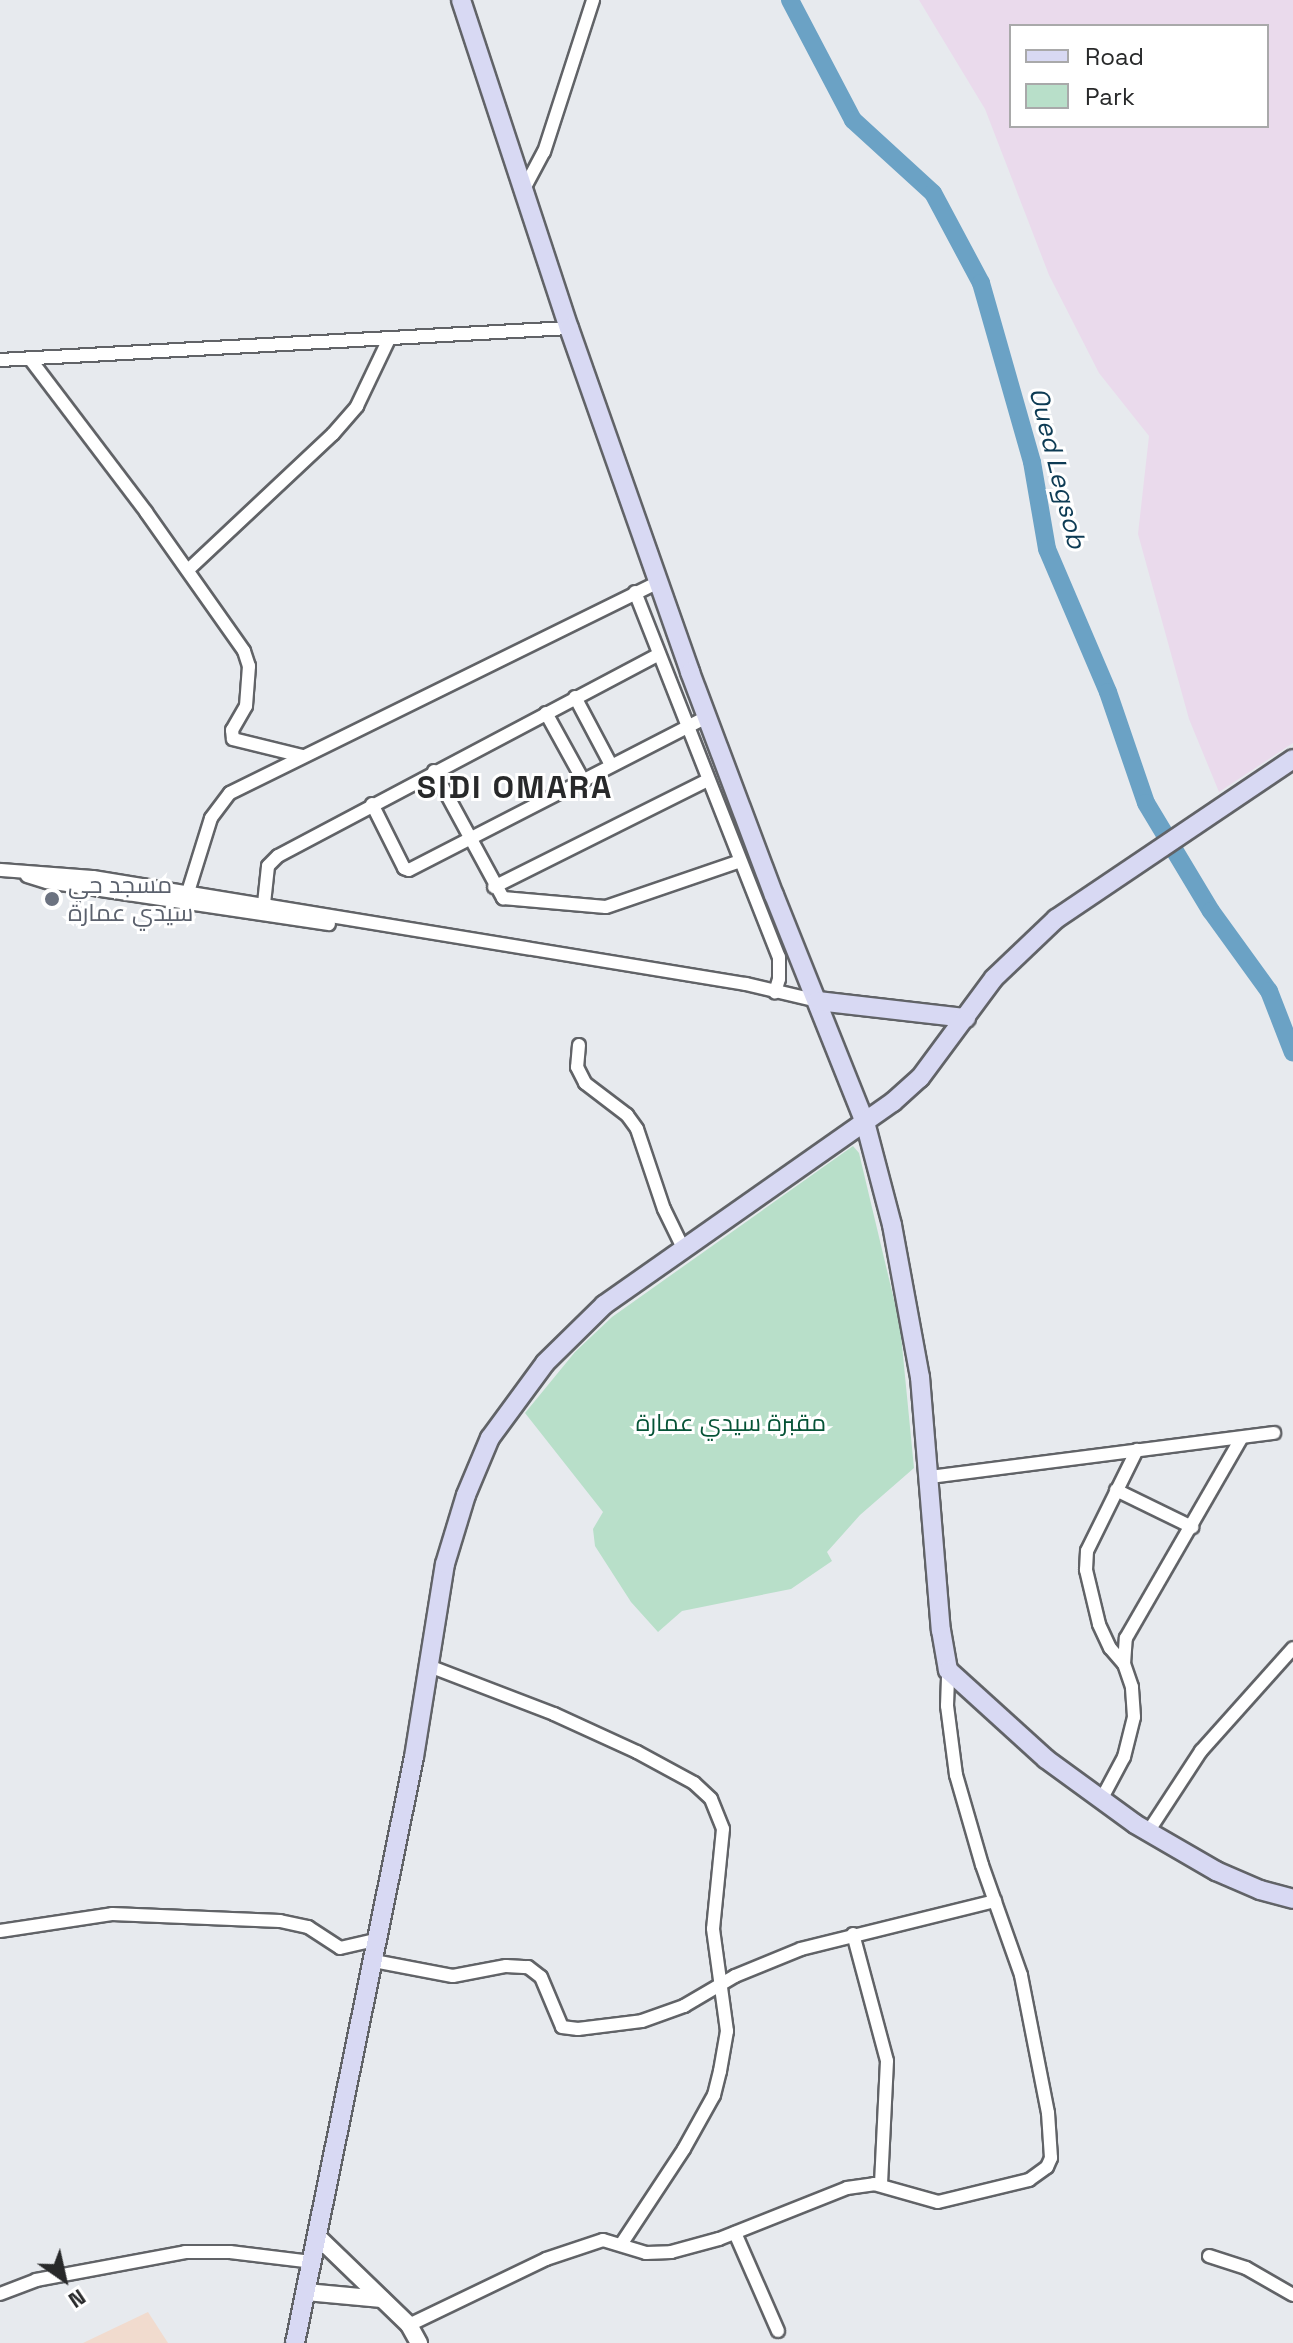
<!DOCTYPE html>
<html>
<head>
<meta charset="utf-8">
<style>
  body { margin:0 }
  #map { position:relative; width:1293px; height:2343px; overflow:hidden; background:#e7eaee; font-family:"Space Grotesk",Cairo,sans-serif }
  div>[style] { position:absolute }
  .industrial>* { inset:0; background:#eadaec }
  .education>* { inset:0; background:#f1dbce }
  .green>* { inset:0; background:#b8dfc9 }
  .river>* { height:18px; margin:-9px; padding:0 9px; transform-origin:9px; border-radius:9px; background:#6ba2c5 }
  .roads { filter:drop-shadow(2px 0 #616367) drop-shadow(-2px 0 #616367) drop-shadow(0 2px #616367) drop-shadow(0 -2px #616367) }
  .minor>* { height:12px; margin:-6px; padding:0 6px; transform-origin:6px; border-radius:6px; background:#fff }
  .tertiary>* { height:16px; margin:-8px; padding:0 8px; transform-origin:8px; border-radius:8px; background:#fff }
  .secondary>* { height:18px; margin:-9px; padding:0 9px; transform-origin:9px; border-radius:9px; background:#d8d9f3 }
  .dots>* { width:22px; height:22px; translate:-50% -50%; box-sizing:border-box; border:4px solid #fff; border-radius:50% }
  span { translate:-50% -50%; white-space:nowrap; text-align:center; line-height:1.15; -webkit-text-stroke:6px #fff; paint-order:stroke }
  .worship-label { font-size:24px; color:#5b616d }
  .left { translate:0 -50%; text-align:left }
  .park-label { font-size:24px; color:#055336 }
  .water-label { font-size:26px; color:#0d3b54; font-style:italic }
  .district-label { font-size:32px; color:#28292a; font-weight:700; letter-spacing:2px }
  .legend { position:absolute; left:1009px; top:24px; width:260px; height:104px; box-sizing:border-box; background:#fff; border:2px solid #a9a9aa; margin:0; padding:10px 14px; list-style:none; font-size:24px; color:#28292a }
  .legend li { display:flex; align-items:center; gap:16px; height:40px }
  .legend b { width:40px; border:2px solid #a9a9aa }
  .north { position:absolute; left:24px; top:2239px; width:80px; height:80px; -webkit-text-stroke:6px #fff; paint-order:stroke; rotate:146deg; font-size:22px; font-weight:700; line-height:32px; text-align:center; color:#28292a }
  .north::after { content:''; display:block; margin:auto; width:28px; height:36px; background:#28292a; clip-path:polygon(50% 0,100% 100%,50% 72%,0 100%) }
</style>
</head>
<body>
<div id="map">
  <div class="industrial">
    <div style="clip-path:polygon(evenodd,919px 0,1293px 0,1293px 743px,1219px 792px,1189px 719px,1138px 534px,1149px 436px,1099px 373px,1049px 275px,985px 109px,919px 0,1267px 26px,1267px 126px,1011px 126px,1011px 26px,1267px 26px)"></div>
  </div>
  <div class="education">
    <div style="clip-path:polygon(148px 2312px,168px 2343px,83px 2343px)"></div>
  </div>
  <div class="green">
    <div style="clip-path:polygon(853px 1146px,859px 1153px,900px 1325px,914px 1468px,860px 1515px,827px 1552px,832px 1561px,791px 1589px,682px 1611px,658px 1632px,631px 1602px,595px 1546px,593px 1529px,603px 1512px,525px 1413px,575px 1352px,612px 1317px)"></div>
  </div>
  <div class="river">
    <div style="left:790px;top:0;width:136px;rotate:62.3deg"></div>
    <div style="left:853px;top:120px;width:108px;rotate:42.4deg"></div>
    <div style="left:933px;top:193px;width:102px;rotate:61.9deg"></div>
    <div style="left:981px;top:283px;width:186px;rotate:74.1deg"></div>
    <div style="left:1032px;top:462px;width:88px;rotate:80.2deg"></div>
    <div style="left:1047px;top:549px;width:155px;rotate:66.9deg"></div>
    <div style="left:1108px;top:692px;width:117px;rotate:71.1deg"></div>
    <div style="left:1146px;top:803px;width:126px;rotate:59deg"></div>
    <div style="left:1211px;top:911px;width:99px;rotate:54.1deg"></div>
    <div style="left:1269px;top:991px;width:66px;rotate:68.8deg"></div>
  </div>
  <div class="roads">
    <div class="minor">
      <div style="left:525px;top:187px;width:40px;rotate:-62deg"></div>
      <div style="left:544px;top:152px;width:160px;rotate:-72.1deg"></div>
      <div style="left:30px;top:359px;width:192px;rotate:52.8deg"></div>
      <div style="left:146px;top:512px;width:170px;rotate:54.8deg"></div>
      <div style="left:244px;top:651px;width:16px;rotate:72deg"></div>
      <div style="left:249px;top:666px;width:40px;rotate:94.3deg"></div>
      <div style="left:246px;top:706px;width:28px;rotate:120deg"></div>
      <div style="left:232px;top:730px;width:9px;rotate:84deg"></div>
      <div style="left:233px;top:739px;width:71px;rotate:13.8deg"></div>
      <div style="left:0;top:360px;width:570px;rotate:-3.22deg"></div>
      <div style="left:188px;top:570px;width:199px;rotate:-43.2deg"></div>
      <div style="left:333px;top:434px;width:37px;rotate:-49deg"></div>
      <div style="left:357px;top:406px;width:74px;rotate:-64.5deg"></div>
      <div style="left:635px;top:592px;width:392px;rotate:68.5deg"></div>
      <div style="left:779px;top:957px;width:22px;rotate:90deg"></div>
      <div style="left:779px;top:979px;width:14px;rotate:107deg"></div>
      <div style="left:575px;top:697px;width:77px;rotate:62.1deg"></div>
      <div style="left:546px;top:713px;width:77px;rotate:61.1deg"></div>
      <div style="left:434px;top:771px;width:145px;rotate:61.5deg"></div>
      <div style="left:503px;top:898px;width:103px;rotate:5deg"></div>
      <div style="left:606px;top:907px;width:142px;rotate:-18.9deg"></div>
      <div style="left:372px;top:804px;width:72px;rotate:63.4deg"></div>
      <div style="left:404px;top:868px;width:5px;rotate:22deg"></div>
      <div style="left:409px;top:870px;width:335px;rotate:-27.2deg"></div>
      <div style="left:0;top:870px;width:93px;rotate:4.3deg"></div>
      <div style="left:93px;top:877px;width:662px;rotate:9.31deg"></div>
      <div style="left:746px;top:984px;width:74px;rotate:13.3deg"></div>
      <div style="left:27px;top:876px;width:21px;rotate:17deg"></div>
      <div style="left:47px;top:882px;width:285px;rotate:8.5deg"></div>
      <div style="left:494px;top:887px;width:239px;rotate:-26.6deg"></div>
      <div style="left:188px;top:892px;width:77px;rotate:-72.7deg"></div>
      <div style="left:211px;top:818px;width:31px;rotate:-53deg"></div>
      <div style="left:230px;top:793px;width:478px;rotate:-26.2deg"></div>
      <div style="left:263px;top:913px;width:47px;rotate:-83.9deg"></div>
      <div style="left:268px;top:866px;width:14px;rotate:-45deg"></div>
      <div style="left:278px;top:856px;width:431px;rotate:-27.9deg"></div>
      <div style="left:579px;top:1045px;width:22px;rotate:95deg"></div>
      <div style="left:577px;top:1067px;width:18px;rotate:63deg"></div>
      <div style="left:585px;top:1083px;width:53px;rotate:37.3deg"></div>
      <div style="left:627px;top:1115px;width:17px;rotate:54deg"></div>
      <div style="left:637px;top:1129px;width:84px;rotate:71.4deg"></div>
      <div style="left:664px;top:1209px;width:43px;rotate:64deg"></div>
      <div style="left:930px;top:1477px;width:347px;rotate:-7.3deg"></div>
      <div style="left:1116px;top:1490px;width:85px;rotate:26deg"></div>
      <div style="left:1124px;top:1664px;width:21px;rotate:-131deg"></div>
      <div style="left:1110px;top:1648px;width:26px;rotate:-115deg"></div>
      <div style="left:1099px;top:1624px;width:56px;rotate:-103.5deg"></div>
      <div style="left:1086px;top:1570px;width:19px;rotate:-87deg"></div>
      <div style="left:1087px;top:1551px;width:113px;rotate:-63.7deg"></div>
      <div style="left:429px;top:1666px;width:134px;rotate:21deg"></div>
      <div style="left:554px;top:1714px;width:91px;rotate:24.6deg"></div>
      <div style="left:637px;top:1752px;width:65px;rotate:28.5deg"></div>
      <div style="left:694px;top:1783px;width:23px;rotate:43deg"></div>
      <div style="left:711px;top:1799px;width:32px;rotate:68deg"></div>
      <div style="left:723px;top:1829px;width:100px;rotate:95.7deg"></div>
      <div style="left:713px;top:1929px;width:103px;rotate:82.2deg"></div>
      <div style="left:727px;top:2031px;width:41px;rotate:99.9deg"></div>
      <div style="left:720px;top:2071px;width:25px;rotate:104deg"></div>
      <div style="left:714px;top:2095px;width:62px;rotate:119.1deg"></div>
      <div style="left:684px;top:2149px;width:113px;rotate:123.4deg"></div>
      <div style="left:1101px;top:1800px;width:49px;rotate:-61.9deg"></div>
      <div style="left:1124px;top:1757px;width:41px;rotate:-76deg"></div>
      <div style="left:1134px;top:1717px;width:30px;rotate:-94deg"></div>
      <div style="left:1132px;top:1687px;width:24px;rotate:-109deg"></div>
      <div style="left:1124px;top:1664px;width:26px;rotate:-86deg"></div>
      <div style="left:1126px;top:1638px;width:230px;rotate:-60deg"></div>
      <div style="left:1148px;top:1832px;width:97px;rotate:-56.8deg"></div>
      <div style="left:1201px;top:1751px;width:138px;rotate:-48.2deg"></div>
      <div style="left:0;top:1931px;width:113px;rotate:-8.6deg"></div>
      <div style="left:112px;top:1914px;width:168px;rotate:2.4deg"></div>
      <div style="left:280px;top:1921px;width:29px;rotate:12deg"></div>
      <div style="left:308px;top:1927px;width:38px;rotate:33deg"></div>
      <div style="left:340px;top:1948px;width:39px;rotate:-13deg"></div>
      <div style="left:853px;top:1934px;width:131px;rotate:75deg"></div>
      <div style="left:887px;top:2061px;width:124px;rotate:92.8deg"></div>
      <div style="left:374px;top:1961px;width:80px;rotate:10.8deg"></div>
      <div style="left:453px;top:1976px;width:54px;rotate:-10.7deg"></div>
      <div style="left:506px;top:1966px;width:22px;rotate:3deg"></div>
      <div style="left:528px;top:1967px;width:16px;rotate:38deg"></div>
      <div style="left:541px;top:1977px;width:54px;rotate:67.2deg"></div>
      <div style="left:562px;top:2027px;width:16px;rotate:7deg"></div>
      <div style="left:578px;top:2029px;width:64px;rotate:-7.1deg"></div>
      <div style="left:642px;top:2021px;width:45px;rotate:-19.7deg"></div>
      <div style="left:684px;top:2006px;width:59px;rotate:-30.5deg"></div>
      <div style="left:735px;top:1976px;width:71px;rotate:-22.2deg"></div>
      <div style="left:801px;top:1949px;width:200px;rotate:-13.9deg"></div>
      <div style="left:735px;top:2233px;width:107px;rotate:66.3deg"></div>
      <div style="left:1209px;top:2256px;width:39px;rotate:18deg"></div>
      <div style="left:1246px;top:2268px;width:54px;rotate:29.9deg"></div>
      <div style="left:0;top:2294px;width:39px;rotate:-21deg"></div>
      <div style="left:36px;top:2280px;width:152px;rotate:-10.6deg"></div>
      <div style="left:185px;top:2252px;width:45px"></div>
      <div style="left:230px;top:2252px;width:84px;rotate:6.9deg"></div>
      <div style="left:409px;top:2325px;width:152px;rotate:-25.7deg"></div>
      <div style="left:546px;top:2259px;width:60px;rotate:-18.4deg"></div>
      <div style="left:603px;top:2240px;width:45px;rotate:16.8deg"></div>
      <div style="left:646px;top:2253px;width:25px;rotate:-2deg"></div>
      <div style="left:671px;top:2252px;width:50px;rotate:-15.2deg"></div>
      <div style="left:719px;top:2239px;width:138px;rotate:-21.7deg"></div>
      <div style="left:847px;top:2188px;width:27px;rotate:-8deg"></div>
      <div style="left:874px;top:2184px;width:66px;rotate:15.7deg"></div>
      <div style="left:938px;top:2202px;width:94px;rotate:-13.6deg"></div>
      <div style="left:1029px;top:2180px;width:22px;rotate:-36deg"></div>
      <div style="left:1047px;top:2167px;width:10px;rotate:-66deg"></div>
      <div style="left:1051px;top:2158px;width:45px;rotate:-93.8deg"></div>
      <div style="left:1048px;top:2113px;width:141px;rotate:-101.1deg"></div>
      <div style="left:1021px;top:1975px;width:117px;rotate:-109.5deg"></div>
      <div style="left:982px;top:1865px;width:94px;rotate:-106.1deg"></div>
      <div style="left:956px;top:1775px;width:70px;rotate:-97.4deg"></div>
      <div style="left:947px;top:1706px;width:36px;rotate:-88deg"></div>
    </div>
    <div class="tertiary">
      <div style="left:318px;top:2237px;width:127px;rotate:44deg"></div>
      <div style="left:409px;top:2325px;width:21px;rotate:61deg"></div>
      <div style="left:306px;top:2292px;width:76px;rotate:5.3deg"></div>
    </div>
    <div class="secondary">
      <div style="left:461px;top:0;width:345px;rotate:71.8deg"></div>
      <div style="left:569px;top:328px;width:365px;rotate:70.6deg"></div>
      <div style="left:690px;top:672px;width:238px;rotate:69.4deg"></div>
      <div style="left:774px;top:895px;width:245px;rotate:68.2deg"></div>
      <div style="left:865px;top:1122px;width:106px;rotate:75.3deg"></div>
      <div style="left:892px;top:1225px;width:155px;rotate:79.6deg"></div>
      <div style="left:920px;top:1377px;width:254px;rotate:85.3deg"></div>
      <div style="left:941px;top:1630px;width:41px;rotate:80.1deg"></div>
      <div style="left:948px;top:1670px;width:132px;rotate:42.2deg"></div>
      <div style="left:1046px;top:1759px;width:110px;rotate:36.1deg"></div>
      <div style="left:1135px;top:1824px;width:94px;rotate:30.1deg"></div>
      <div style="left:1216px;top:1871px;width:48px;rotate:23.4deg"></div>
      <div style="left:1260px;top:1890px;width:34px;rotate:15deg"></div>
      <div style="left:818px;top:1001px;width:149px;rotate:6.6deg"></div>
      <div style="left:295px;top:2343px;width:598px;rotate:-78.52deg"></div>
      <div style="left:414px;top:1757px;width:195px;rotate:-80.9deg"></div>
      <div style="left:445px;top:1564px;width:72px;rotate:-73.1deg"></div>
      <div style="left:466px;top:1495px;width:62px;rotate:-67.2deg"></div>
      <div style="left:490px;top:1438px;width:93px;rotate:-53.7deg"></div>
      <div style="left:545px;top:1363px;width:83px;rotate:-44.5deg"></div>
      <div style="left:604px;top:1305px;width:353px;rotate:-35.1deg"></div>
      <div style="left:893px;top:1102px;width:36px;rotate:-42deg"></div>
      <div style="left:920px;top:1078px;width:124px;rotate:-53.5deg"></div>
      <div style="left:994px;top:978px;width:86px;rotate:-43.6deg"></div>
      <div style="left:1056px;top:919px;width:286px;rotate:-34deg"></div>
    </div>
  </div>
  <div class="dots">
    <div style="left:52px;top:899px;background:#6b7280"></div>
  </div>
  <div class="worship-label">
    <span class="left" style="left:68px;top:899px">مسجد حي<br>سيدي عمارة</span>
  </div>
  <div class="park-label">
    <span style="left:731px;top:1423px">مقبرة سيدي عمارة</span>
  </div>
  <div class="water-label">
    <span style="left:1057px;top:468px;rotate:76deg">Oued Legsob</span>
  </div>
  <div class="district-label">
    <span style="left:515px;top:787px">SIDI OMARA</span>
  </div>
  <ul class="legend">
  <li><b style="height:10px;background:#d8d9f3"></b>Road</li>
  <li><b style="height:22px;background:#b8dfc9"></b>Park</li>
  </ul>
  <div class="north">N</div>
</div>
</body>
</html>
